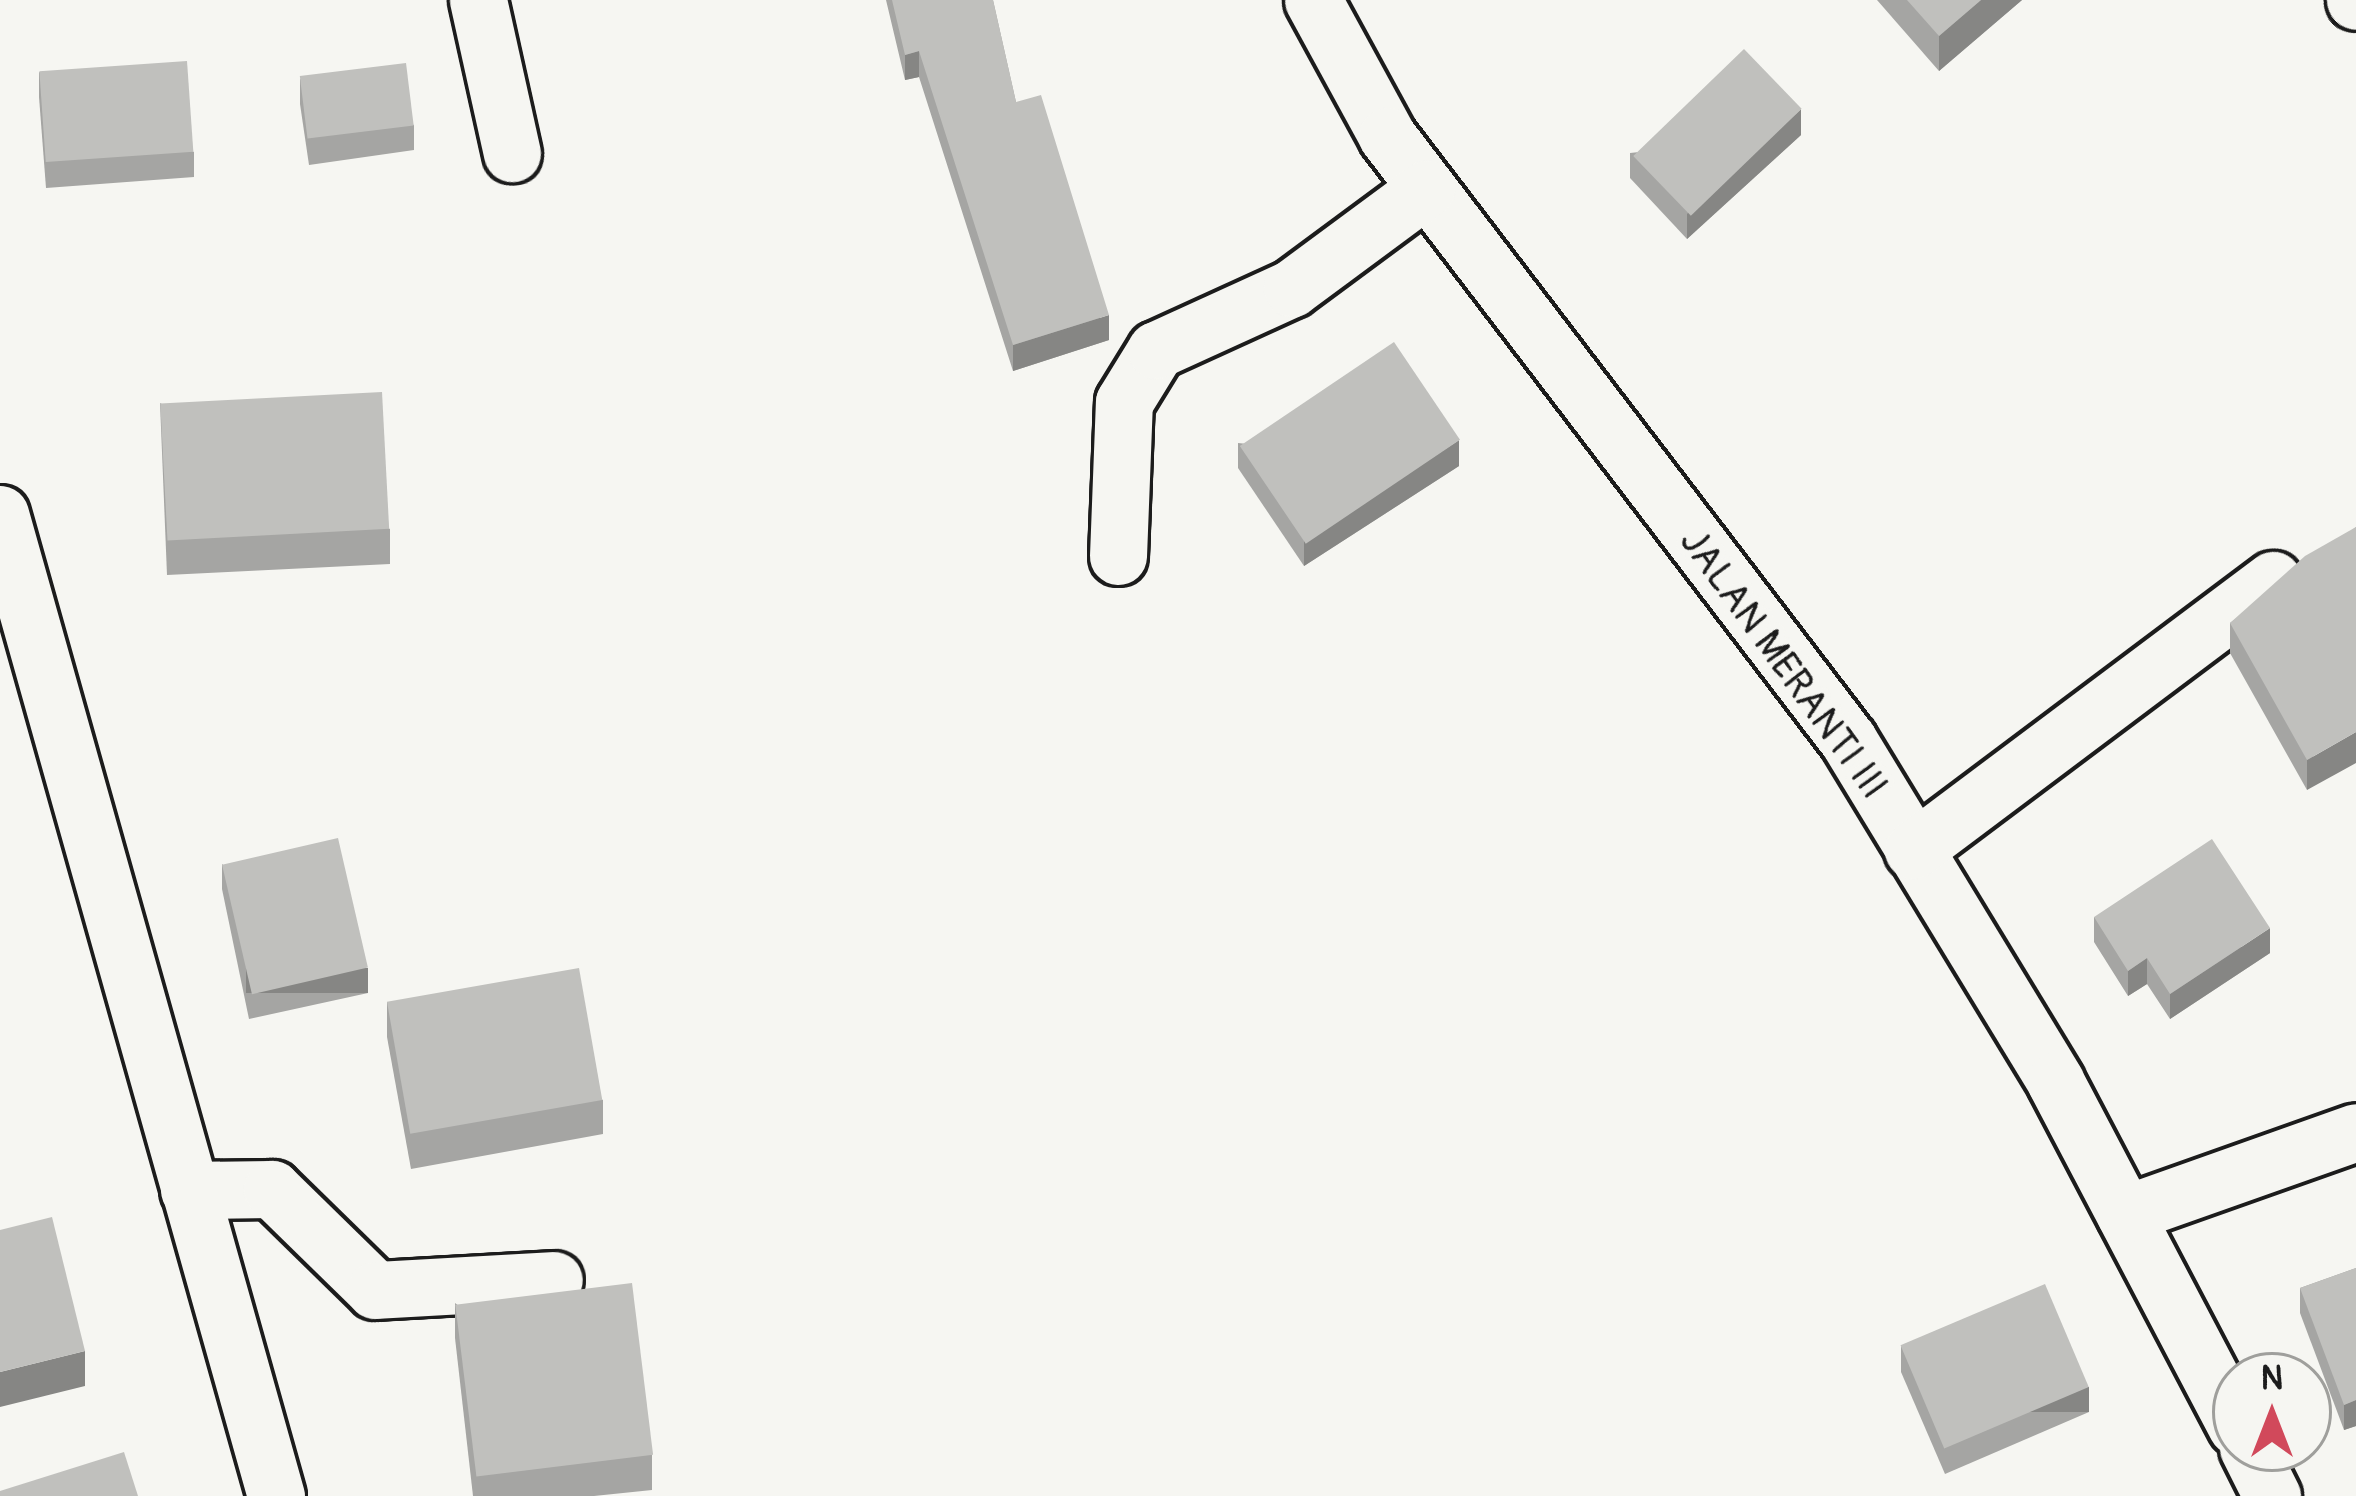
<!DOCTYPE html>
<html>
<head>
<meta charset="utf-8">
<style>
  body { margin:0 }
  #map { position:relative; width:2356px; height:1496px; overflow:hidden; background:#f6f6f2; font-family:Pangolin,sans-serif }
  div>[style] { position:absolute }
  .roads { filter:drop-shadow(3px 0 #1c1c1c) drop-shadow(-3px 0 #1c1c1c) drop-shadow(0 3px #1c1c1c) drop-shadow(0 -3px #1c1c1c) }
  .minor>* { height:57px; margin:-28.5px; padding:0 28.5px; transform-origin:28.5px; border-radius:28.5px; background:#f6f6f2 }
  .wall>* { inset:0; background:#a5a5a3 }
  .shaded-wall>* { inset:0; background:#868684; transform-origin:0 0 }
  .building>* { inset:0; background:#c0c0bd; transform-origin:0 0 }
  span { translate:-50% -50%; white-space:nowrap; text-align:center; line-height:1.15; -webkit-text-stroke:12px #f6f6f2; paint-order:stroke }
  .street-label { font-size:39px; color:#1c1c1c }
  .north { position:absolute; left:2212px; top:1352px; width:120px; height:120px; box-sizing:border-box; background:#f6f6f2; border:3px solid #9f9f9c; border-radius:50%; rotate:0deg; font-size:33px; font-weight:700; line-height:48px; text-align:center; color:#1c1c1c }
  .north::after { content:''; display:block; margin:auto; width:42px; height:54px; background:#d1495b; clip-path:polygon(50% 0,100% 100%,50% 72%,0 100%) }
</style>
</head>
<body>
<div id="map">
  <div class="roads">
    <div class="minor">
      <div style="left:478px;top:0;width:157px;rotate:77.5deg"></div>
      <div style="left:1313px;top:0;width:155px;rotate:61.4deg"></div>
      <div style="left:1387px;top:136px;width:760px;rotate:52.65deg"></div>
      <div style="left:1848px;top:740px;width:399px;rotate:58.7deg"></div>
      <div style="left:2055px;top:1081px;width:390px;rotate:62.3deg"></div>
      <div style="left:2355px;top:0;width:1px;rotate:45deg"></div>
      <div style="left:0;top:514px;width:1020px;rotate:74.3deg"></div>
      <div style="left:1118px;top:556px;width:154px;rotate:-87.8deg"></div>
      <div style="left:1124px;top:402px;width:61px;rotate:-58.4deg"></div>
      <div style="left:1156px;top:350px;width:149px;rotate:-24.5deg"></div>
      <div style="left:1292px;top:288px;width:167px;rotate:-36.5deg"></div>
      <div style="left:1913px;top:850px;width:450px;rotate:-36.9deg"></div>
      <div style="left:189px;top:1190px;width:83px;rotate:-0.7deg"></div>
      <div style="left:272px;top:1189px;width:144px;rotate:44.4deg"></div>
      <div style="left:375px;top:1290px;width:179px;rotate:-3.2deg"></div>
      <div style="left:2125px;top:1214px;width:245px;rotate:-19.5deg"></div>
      <div style="left:2248px;top:1448px;width:54px;rotate:63.4deg"></div>
    </div>
  </div>
  <div class="wall">
    <div style="clip-path:polygon(886px 0,993px 0,1016px 102px,1109px 340px,1013px 371px,919px 77px,905px 80px)"></div>
    <div style="clip-path:polygon(1877px 0,2022px 0,1939px 71px)"></div>
    <div style="clip-path:polygon(39px 72px,194px 152px,194px 177px,46px 188px,39px 97px)"></div>
    <div style="clip-path:polygon(300px 79px,414px 125px,414px 150px,309px 165px,300px 104px)"></div>
    <div style="clip-path:polygon(1801px 135px,1687px 239px,1630px 178px,1630px 153px)"></div>
    <div style="clip-path:polygon(160px 403px,390px 529px,390px 564px,167px 575px)"></div>
    <div style="clip-path:polygon(1238px 443px,1459px 466px,1304px 566px,1238px 468px)"></div>
    <div style="clip-path:polygon(2356px 527px,2307px 790px,2230px 653px,2230px 623px)"></div>
    <div style="clip-path:polygon(222px 864px,368px 993px,249px 1019px,222px 889px)"></div>
    <div style="clip-path:polygon(2094px 917px,2270px 953px,2170px 1019px,2147px 984px,2128px 996px,2094px 942px)"></div>
    <div style="clip-path:polygon(387px 1002px,603px 1100px,603px 1134px,411px 1169px,387px 1037px)"></div>
    <div style="clip-path:polygon(2356px 1268px,2356px 1426px,2344px 1430px,2300px 1313px,2300px 1288px)"></div>
    <div style="clip-path:polygon(455px 1303px,652px 1455px,652px 1490px,594px 1496px,473px 1496px,455px 1338px)"></div>
    <div style="clip-path:polygon(1901px 1346px,2089px 1412px,1945px 1474px,1901px 1372px)"></div>
  </div>
  <div class="shaded-wall">
    <div style="clip-path:polygon(1981px 0,2022px 0,1939px 71px,1939px 36px)"></div>
    <div style="clip-path:polygon(919px 51px,919px 77px,905px 80px,905px 55px)"></div>
    <div style="clip-path:polygon(1801px 109px,1801px 135px,1687px 239px,1687px 214px)"></div>
    <div style="clip-path:polygon(1109px 315px,1109px 340px,1013px 371px,1013px 345px)"></div>
    <div style="clip-path:polygon(1459px 440px,1459px 466px,1304px 566px,1304px 541px)"></div>
    <div style="clip-path:polygon(2356px 732px,2356px 763px,2307px 790px,2307px 760px)"></div>
    <div style="clip-path:polygon(2270px 928px,2270px 953px,2170px 1019px,2170px 994px)"></div>
    <div style="clip-path:polygon(2147px 958px,2147px 984px,2128px 996px,2128px 971px)"></div>
    <div style="left:368px;top:968px;width:25px;height:122px;rotate:90deg"></div>
    <div style="clip-path:polygon(85px 1351px,85px 1386px,0 1407px,0 1372px)"></div>
    <div style="left:2089px;top:1387px;width:25px;height:157px;rotate:90deg"></div>
    <div style="clip-path:polygon(2356px 1400px,2356px 1426px,2344px 1430px,2344px 1405px)"></div>
  </div>
  <div class="building">
    <div style="clip-path:polygon(892px 0,993px 0,1016px 102px,1041px 95px,1109px 315px,1013px 345px,919px 51px,905px 55px)"></div>
    <div style="clip-path:polygon(1907px 0,1981px 0,1939px 36px)"></div>
    <div style="left:1744px;top:49px;width:83px;height:154px;rotate:46deg"></div>
    <div style="left:187px;top:61px;width:91px;height:148px;rotate:86deg"></div>
    <div style="left:406px;top:63px;width:63px;height:107px;rotate:83deg"></div>
    <div style="left:1394px;top:342px;width:118px;height:186px;rotate:56deg"></div>
    <div style="left:382px;top:392px;width:137px;height:222px;rotate:87deg"></div>
    <div style="clip-path:polygon(2356px 527px,2356px 732px,2307px 760px,2230px 623px,2305px 556px)"></div>
    <div style="left:338px;top:838px;width:133px;height:119px;rotate:77deg"></div>
    <div style="clip-path:polygon(2212px 839px,2270px 928px,2170px 994px,2147px 958px,2128px 971px,2094px 917px)"></div>
    <div style="left:579px;top:968px;width:134px;height:195px;rotate:80deg"></div>
    <div style="clip-path:polygon(52px 1217px,85px 1351px,0 1372px,0 1230px)"></div>
    <div style="clip-path:polygon(2356px 1268px,2356px 1400px,2344px 1405px,2300px 1288px)"></div>
    <div style="left:632px;top:1283px;width:173px;height:178px;rotate:83deg"></div>
    <div style="left:2045px;top:1284px;width:112px;height:157px;rotate:67deg"></div>
    <div style="clip-path:polygon(124px 1452px,138px 1496px,0 1496px,0 1491px)"></div>
  </div>
  <div class="street-label">
    <span style="left:1783px;top:664px;rotate:54deg">JALAN MERANTI III</span>
  </div>
  <div class="north">N</div>
</div>
</body>
</html>
